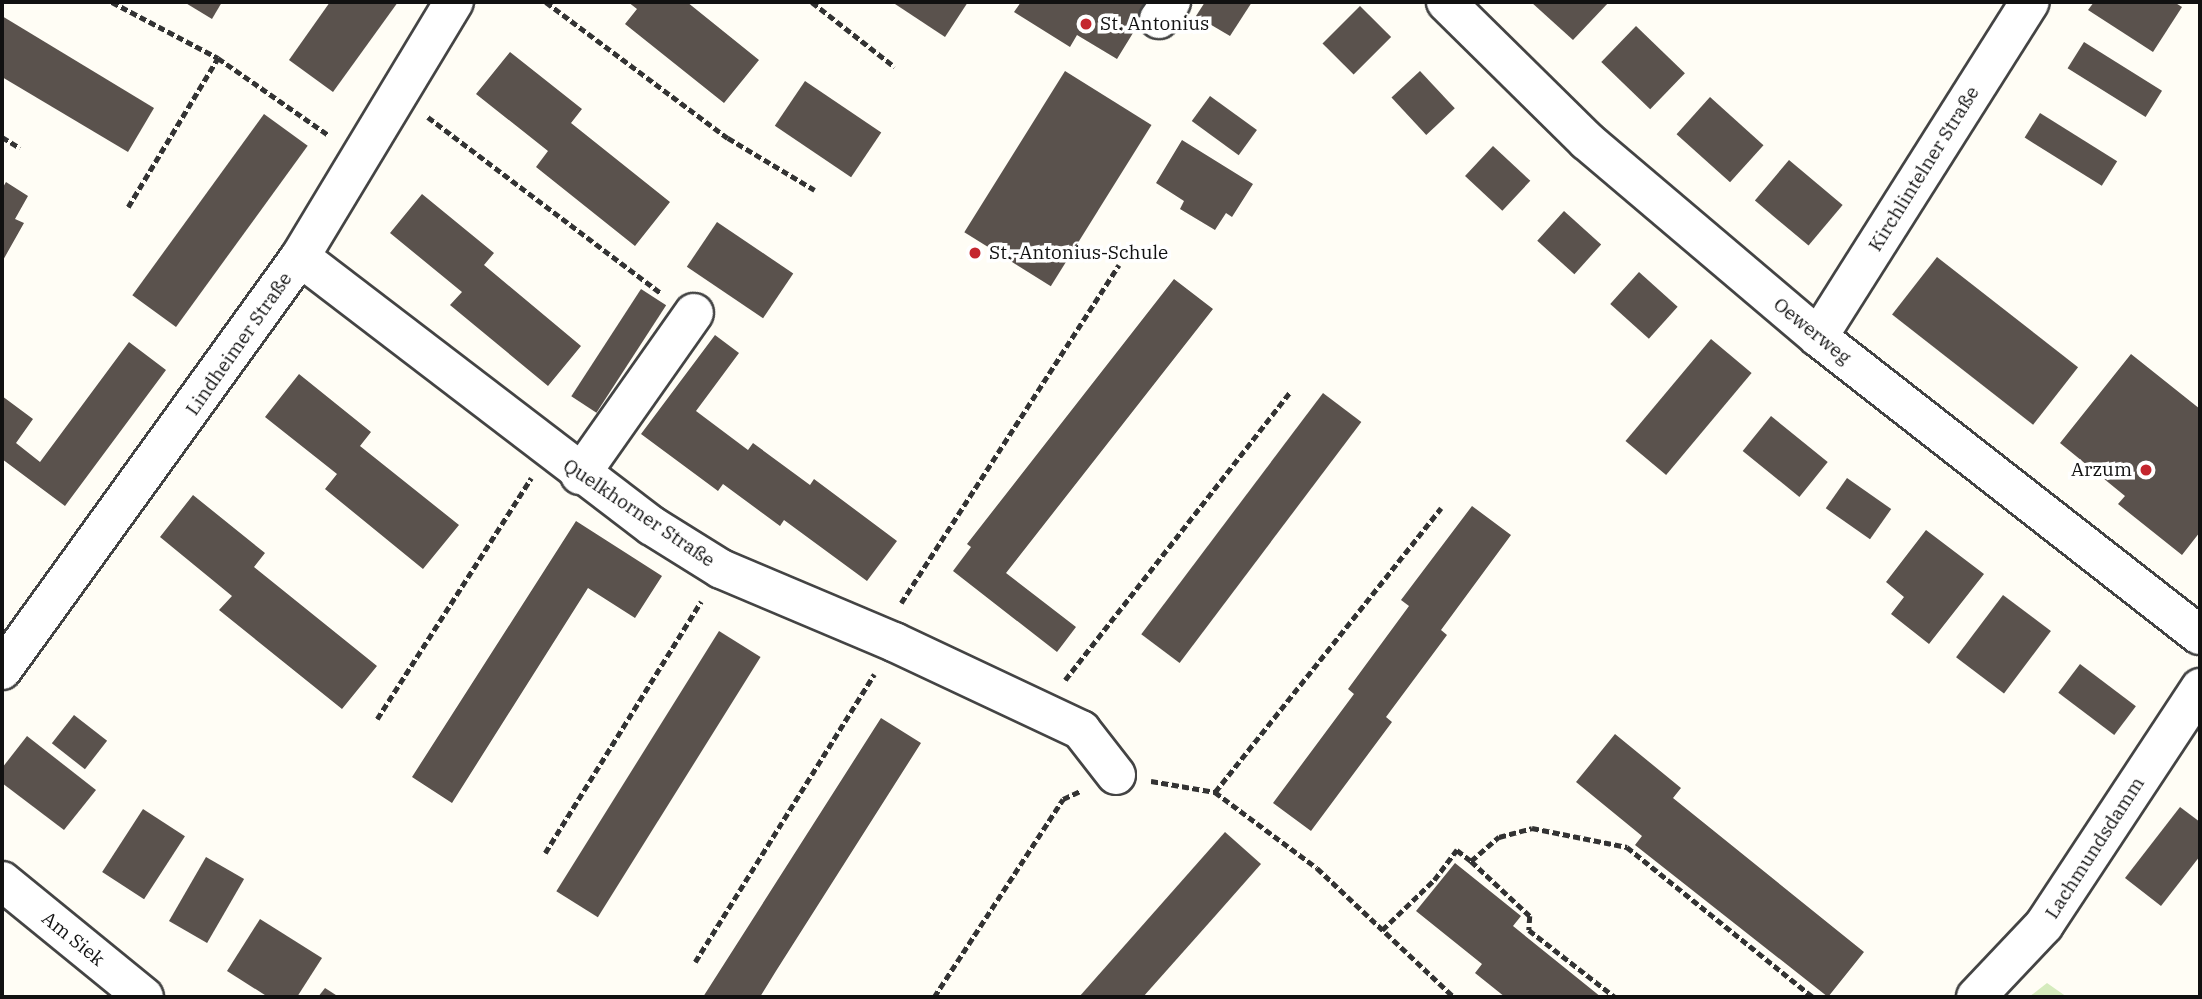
<!DOCTYPE html>
<html>
<head>
<meta charset="utf-8">
<style>
  body { margin:0 }
  #map { position:relative; width:2202px; height:999px; overflow:hidden; background:#fffdf5; font-family:"IBM Plex Serif",serif }
  div>[style] { position:absolute }
  .green>* { inset:0; background:#d5ebbd }
  .building>* { inset:0; background:#5a524d; transform-origin:0 0 }
  .path>* { height:4.5px; margin-top:-2.25px; transform-origin:0; background:repeating-linear-gradient(90deg,#333 0 7px,transparent 0 10.5px) }
  .roads { filter:drop-shadow(2px 0 #444) drop-shadow(-2px 0 #444) drop-shadow(0 2px #444) drop-shadow(0 -2px #444) }
  .minor>* { height:38px; margin:-19px; padding:0 19px; transform-origin:19px; border-radius:19px; background:#fff }
  .dots>* { width:19px; height:19px; translate:-50% -50%; box-sizing:border-box; border:4px solid #fff; border-radius:50% }
  span { translate:-50% -50%; white-space:nowrap; text-align:center; line-height:1.15; -webkit-text-stroke:7px #fff; paint-order:stroke }
  .poi-label { font-size:19px; color:#111 }
  .left { translate:0 -50%; text-align:left }
  .right { translate:-100% -50%; text-align:right }
  .street-label { font-size:19px; color:#111 }
  .frame { position:absolute; inset:0; border:4px solid #111; pointer-events:none }
</style>
</head>
<body>
<div id="map">
  <div class="green">
    <div style="clip-path:polygon(2047px 983px,2067px 997px,2029px 997px)"></div>
  </div>
  <div class="building">
    <div style="clip-path:polygon(184px 2px,222px 2px,212px 19px)"></div>
    <div style="clip-path:polygon(330px 2px,398px 2px,333px 92px,289px 60px)"></div>
    <div style="clip-path:polygon(628px 2px,687px 2px,759px 60px,724px 103px,625px 24px,637px 9px)"></div>
    <div style="clip-path:polygon(892px 2px,968px 2px,945px 37px)"></div>
    <div style="clip-path:polygon(1021px 2px,1152px 2px,1117px 59px,1077px 35px,1070px 47px,1014px 12px)"></div>
    <div style="clip-path:polygon(1205px 2px,1252px 2px,1230px 36px,1196px 16px)"></div>
    <div style="clip-path:polygon(1531px 2px,1609px 2px,1573px 40px)"></div>
    <div style="clip-path:polygon(2094px 2px,2174px 2px,2182px 7px,2153px 52px,2088px 10px)"></div>
    <div style="left:1360px;top:6px;width:44px;height:53px;rotate:45deg"></div>
    <div style="clip-path:polygon(2px 16px,154px 108px,128px 152px,2px 77px)"></div>
    <div style="left:1636px;top:26px;width:68px;height:50px;rotate:44deg"></div>
    <div style="left:2084px;top:42px;width:92px;height:31px;rotate:32deg"></div>
    <div style="clip-path:polygon(510px 52px,582px 109px,571px 123px,670px 202px,635px 246px,536px 167px,548px 151px,476px 94px)"></div>
    <div style="left:1065px;top:71px;width:102px;height:190px;rotate:32deg"></div>
    <div style="left:1420px;top:71px;width:51px;height:39px;rotate:47deg"></div>
    <div style="left:805px;top:81px;width:92px;height:54px;rotate:34deg"></div>
    <div style="left:1210px;top:96px;width:58px;height:31px;rotate:36deg"></div>
    <div style="left:1710px;top:97px;width:72px;height:50px;rotate:42deg"></div>
    <div style="left:2040px;top:113px;width:91px;height:29px;rotate:32deg"></div>
    <div style="left:264px;top:114px;width:54px;height:224px;rotate:36deg"></div>
    <div style="clip-path:polygon(1182px 140px,1253px 184px,1232px 217px,1226px 213px,1215px 230px,1180px 209px,1184px 201px,1156px 183px)"></div>
    <div style="left:1493px;top:146px;width:51px;height:41px;rotate:43deg"></div>
    <div style="left:1789px;top:160px;width:70px;height:53px;rotate:40deg"></div>
    <div style="clip-path:polygon(6px 182px,28px 196px,15px 219px,24px 223px,2px 262px,2px 189px)"></div>
    <div style="clip-path:polygon(422px 194px,494px 253px,484px 265px,581px 346px,548px 386px,450px 305px,462px 292px,390px 233px)"></div>
    <div style="left:1564px;top:211px;width:50px;height:40px;rotate:42deg"></div>
    <div style="left:717px;top:222px;width:92px;height:54px;rotate:34deg"></div>
    <div style="left:1937px;top:257px;width:179px;height:73px;rotate:38deg"></div>
    <div style="left:1639px;top:272px;width:52px;height:43px;rotate:42deg"></div>
    <div style="clip-path:polygon(1174px 279px,1213px 309px,1006px 573px,1076px 627px,1057px 652px,953px 571px,971px 547px,967px 544px)"></div>
    <div style="left:641px;top:289px;width:30px;height:128px;rotate:33deg"></div>
    <div style="clip-path:polygon(715px 335px,739px 353px,696px 411px,748px 450px,753px 443px,810px 485px,814px 479px,897px 541px,867px 581px,784px 520px,780px 526px,723px 484px,718px 491px,641px 434px)"></div>
    <div style="left:1711px;top:339px;width:53px;height:133px;rotate:40deg"></div>
    <div style="clip-path:polygon(129px 342px,166px 370px,65px 506px,2px 459px,2px 396px,33px 419px,16px 443px,40px 462px)"></div>
    <div style="clip-path:polygon(2131px 354px,2200px 409px,2200px 532px,2182px 555px,2118px 504px,2125px 496px,2060px 443px)"></div>
    <div style="clip-path:polygon(299px 374px,371px 432px,360px 446px,459px 525px,423px 569px,325px 489px,337px 474px,265px 417px)"></div>
    <div style="left:1323px;top:393px;width:48px;height:302px;rotate:37deg"></div>
    <div style="left:1771px;top:416px;width:73px;height:45px;rotate:39deg"></div>
    <div style="left:1847px;top:478px;width:54px;height:37px;rotate:35deg"></div>
    <div style="clip-path:polygon(193px 495px,265px 553px,254px 567px,377px 666px,342px 709px,219px 610px,232px 596px,160px 537px)"></div>
    <div style="clip-path:polygon(1472px 506px,1511px 535px,1441px 630px,1447px 635px,1386px 717px,1392px 722px,1311px 831px,1273px 803px,1354px 694px,1348px 689px,1409px 606px,1401px 600px)"></div>
    <div style="clip-path:polygon(576px 521px,662px 576px,635px 618px,588px 588px,452px 803px,412px 777px)"></div>
    <div style="clip-path:polygon(1926px 530px,1984px 574px,1929px 644px,1891px 614px,1904px 597px,1886px 582px)"></div>
    <div style="left:2003px;top:595px;width:60px;height:78px;rotate:37deg"></div>
    <div style="left:719px;top:631px;width:49px;height:307px;rotate:32deg"></div>
    <div style="left:2080px;top:664px;width:70px;height:36px;rotate:37deg"></div>
    <div style="left:74px;top:715px;width:42px;height:36px;rotate:38deg"></div>
    <div style="clip-path:polygon(881px 718px,921px 743px,776px 971px,760px 997px,703px 997px)"></div>
    <div style="clip-path:polygon(1615px 734px,1681px 788px,1673px 798px,1864px 952px,1828px 997px,1635px 845px,1642px 836px,1576px 782px)"></div>
    <div style="clip-path:polygon(27px 736px,96px 790px,64px 830px,2px 783px,2px 768px)"></div>
    <div style="clip-path:polygon(2180px 807px,2200px 822px,2200px 856px,2161px 906px,2125px 878px)"></div>
    <div style="left:143px;top:809px;width:50px;height:75px;rotate:33deg"></div>
    <div style="clip-path:polygon(1225px 832px,1261px 864px,1216px 915px,1143px 997px,1079px 997px)"></div>
    <div style="left:206px;top:857px;width:44px;height:74px;rotate:30deg"></div>
    <div style="clip-path:polygon(1455px 863px,1521px 916px,1513px 926px,1601px 997px,1505px 997px,1475px 973px,1482px 964px,1416px 911px)"></div>
    <div style="clip-path:polygon(260px 919px,322px 958px,297px 997px,268px 997px,227px 971px)"></div>
    <div style="clip-path:polygon(325px 988px,339px 997px,318px 997px)"></div>
  </div>
  <div class="path">
    <div style="left:112px;top:2px;width:120px;rotate:27.8deg"></div>
    <div style="left:218px;top:58px;width:136px;rotate:34.9deg"></div>
    <div style="left:546px;top:2px;width:227px;rotate:36.8deg"></div>
    <div style="left:728px;top:138px;width:101px;rotate:30.9deg"></div>
    <div style="left:812px;top:2px;width:105px;rotate:38.1deg"></div>
    <div style="left:428px;top:117px;width:292px;rotate:37.1deg"></div>
    <div style="left:2px;top:137px;width:21px;rotate:31deg"></div>
    <div style="left:128px;top:207px;width:174px;rotate:-58.9deg"></div>
    <div style="left:901px;top:603px;width:402px;rotate:-57.2deg"></div>
    <div style="left:1065px;top:680px;width:365px;rotate:-52deg"></div>
    <div style="left:377px;top:719px;width:286px;rotate:-57.4deg"></div>
    <div style="left:1151px;top:781px;width:65px;rotate:9.8deg"></div>
    <div style="left:1215px;top:792px;width:127px;rotate:36.7deg"></div>
    <div style="left:1317px;top:868px;width:188px;rotate:43.3deg"></div>
    <div style="left:1215px;top:792px;width:363px;rotate:-51.5deg"></div>
    <div style="left:545px;top:853px;width:296px;rotate:-58.2deg"></div>
    <div style="left:1471px;top:861px;width:81px;rotate:43deg"></div>
    <div style="left:1530px;top:916px;width:14px;rotate:94deg"></div>
    <div style="left:1529px;top:930px;width:109px;rotate:37.9deg"></div>
    <div style="left:1382px;top:930px;width:72px;rotate:-43.9deg"></div>
    <div style="left:1434px;top:880px;width:38px;rotate:-53deg"></div>
    <div style="left:1457px;top:850px;width:18px;rotate:38deg"></div>
    <div style="left:1471px;top:861px;width:37px;rotate:-41deg"></div>
    <div style="left:1499px;top:837px;width:34px;rotate:-15deg"></div>
    <div style="left:1532px;top:828px;width:97px;rotate:11.3deg"></div>
    <div style="left:1627px;top:847px;width:239px;rotate:38.9deg"></div>
    <div style="left:695px;top:962px;width:339px;rotate:-58.1deg"></div>
    <div style="left:934px;top:997px;width:236px;rotate:-56.9deg"></div>
    <div style="left:1063px;top:799px;width:19px;rotate:-25deg"></div>
  </div>
  <div class="roads">
    <div class="minor">
      <div style="left:1446px;top:2px;width:198px;rotate:44.6deg"></div>
      <div style="left:1587px;top:141px;width:303px;rotate:40.3deg"></div>
      <div style="left:1818px;top:337px;width:484px;rotate:38deg"></div>
      <div style="left:1159px;top:19px;width:21px;rotate:-55deg"></div>
      <div style="left:300px;top:257px;width:443px;rotate:37.4deg"></div>
      <div style="left:652px;top:526px;width:81px;rotate:31.9deg"></div>
      <div style="left:721px;top:569px;width:188px;rotate:22.9deg"></div>
      <div style="left:894px;top:642px;width:207px;rotate:25.2deg"></div>
      <div style="left:1081px;top:730px;width:57px;rotate:52.1deg"></div>
      <div style="left:1818px;top:337px;width:396px;rotate:-57.7deg"></div>
      <div style="left:580px;top:475px;width:198px;rotate:-54.9deg"></div>
      <div style="left:2px;top:670px;width:509px;rotate:-54.19deg"></div>
      <div style="left:300px;top:257px;width:298px;rotate:-58.9deg"></div>
      <div style="left:2px;top:881px;width:183px;rotate:39.2deg"></div>
      <div style="left:1976px;top:997px;width:99px;rotate:-46.6deg"></div>
      <div style="left:2044px;top:925px;width:284px;rotate:-56.6deg"></div>
    </div>
  </div>
  <div class="dots">
    <div style="left:1086px;top:24px;background:#c4262e"></div>
    <div style="left:975px;top:253px;background:#c4262e"></div>
    <div style="left:2146px;top:470px;background:#c4262e"></div>
  </div>
  <div class="poi-label">
    <span class="left" style="left:1100px;top:24px">St. Antonius</span>
    <span class="left" style="left:989px;top:253px">St.-Antonius-Schule</span>
    <span class="right" style="left:2132px;top:470px">Arzum</span>
  </div>
  <div class="street-label">
    <span style="left:1924px;top:169px;rotate:-58deg">Kirchlintelner Straße</span>
    <span style="left:1812px;top:331px;rotate:39deg">Oewerweg</span>
    <span style="left:239px;top:344px;rotate:-55deg">Lindheimer Straße</span>
    <span style="left:639px;top:513px;rotate:34deg">Quelkhorner Straße</span>
    <span style="left:2095px;top:848px;rotate:-57deg">Lachmundsdamm</span>
    <span style="left:73px;top:939px;rotate:39deg">Am Siek</span>
  </div>
  <div class="frame"></div>
</div>
</body>
</html>
